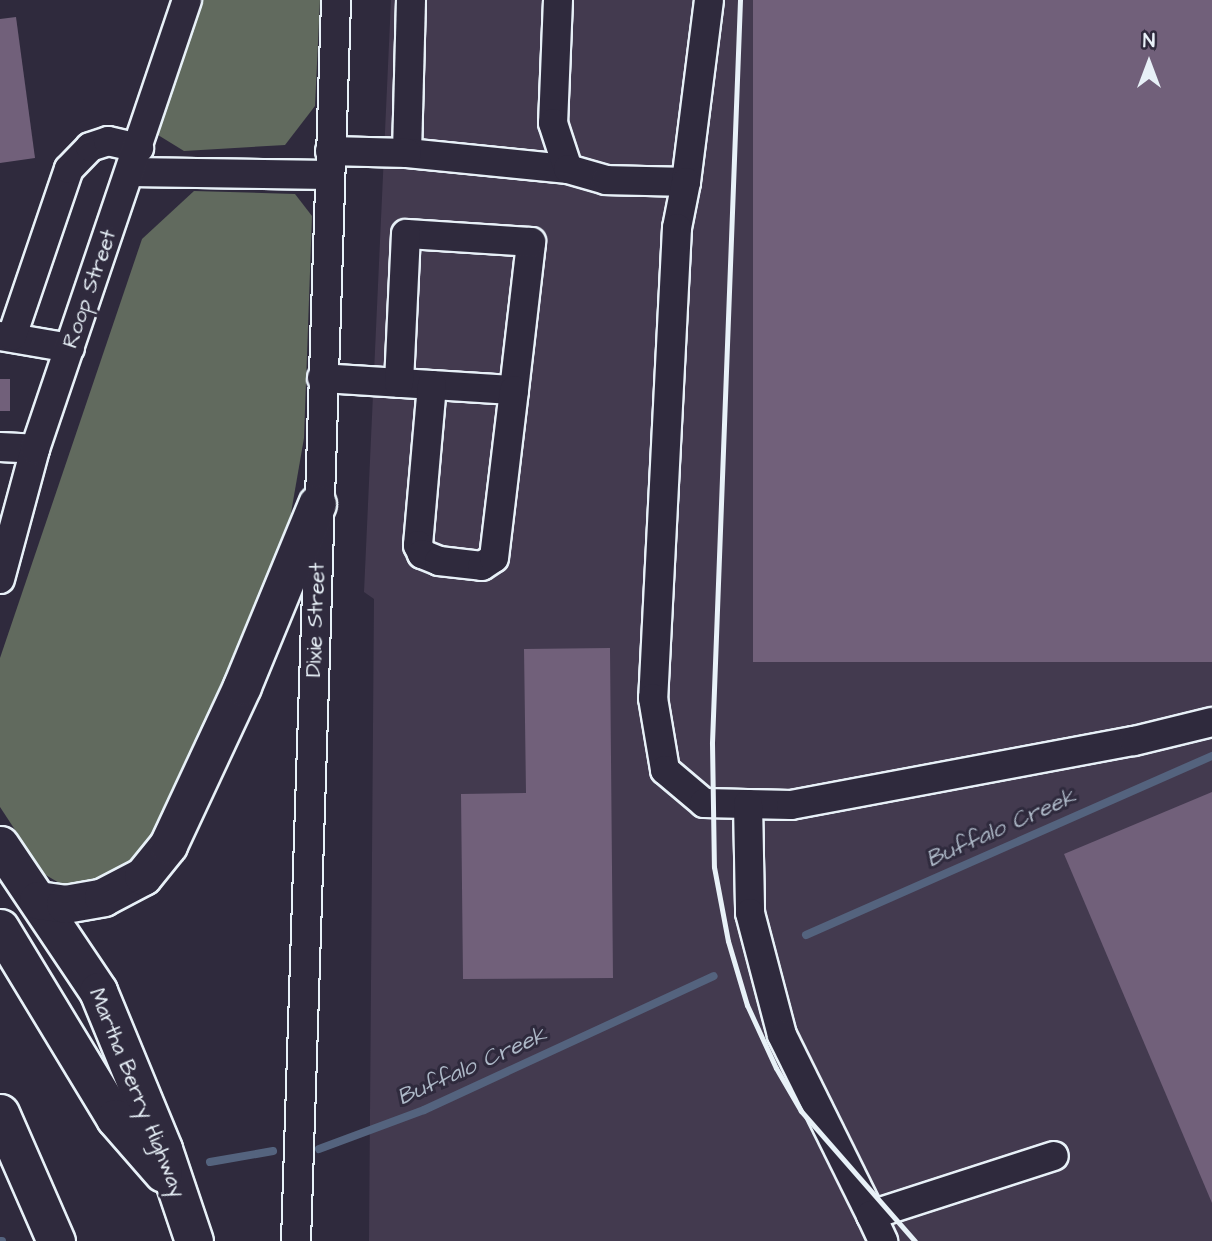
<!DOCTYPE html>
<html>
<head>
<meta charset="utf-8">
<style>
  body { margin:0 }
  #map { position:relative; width:1212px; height:1241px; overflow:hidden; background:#2f2a3d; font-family:"Architects Daughter",sans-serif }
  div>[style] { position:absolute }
  .built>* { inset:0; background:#433a4f }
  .green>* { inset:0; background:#616a5e }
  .stream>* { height:8px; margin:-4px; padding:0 4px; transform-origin:4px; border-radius:4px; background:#54637e }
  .building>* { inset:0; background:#71607a; transform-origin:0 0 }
  .roads { filter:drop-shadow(2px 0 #e8f1f8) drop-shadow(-2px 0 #e8f1f8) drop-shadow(0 2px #e8f1f8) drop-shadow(0 -2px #e8f1f8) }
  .minor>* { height:28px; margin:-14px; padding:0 14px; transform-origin:14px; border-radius:14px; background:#2f2a3d }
  .major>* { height:37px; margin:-18.5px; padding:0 18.5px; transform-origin:18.5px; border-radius:18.5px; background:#2f2a3d }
  .rail>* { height:5px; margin:-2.5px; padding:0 2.5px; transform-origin:2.5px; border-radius:2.5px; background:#e8f1f8 }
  span { translate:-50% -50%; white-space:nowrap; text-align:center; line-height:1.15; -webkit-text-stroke:6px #2f2a3d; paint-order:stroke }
  .street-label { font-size:21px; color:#e8f1f8 }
  .water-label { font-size:23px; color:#adb8c7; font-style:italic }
  .north { position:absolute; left:1114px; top:28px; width:70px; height:70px; -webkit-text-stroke:5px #2f2a3d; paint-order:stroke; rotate:0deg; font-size:19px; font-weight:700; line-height:28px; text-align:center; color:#e8f1f8 }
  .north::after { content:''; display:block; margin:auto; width:24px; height:32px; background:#e8f1f8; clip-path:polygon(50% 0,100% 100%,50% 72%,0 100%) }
</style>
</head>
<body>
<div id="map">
  <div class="built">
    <div style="clip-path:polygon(391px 0,1212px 0,1212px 1241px,369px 1241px,374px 599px,364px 592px)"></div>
  </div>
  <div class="green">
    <div style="clip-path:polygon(202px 0,320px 0,315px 106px,285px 145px,184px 151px,158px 135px)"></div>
    <div style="clip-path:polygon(194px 191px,295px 194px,312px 216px,304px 438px,287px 536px,242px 666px,136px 867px,86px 890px,61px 884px,44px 874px,0 807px,0 658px,142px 239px)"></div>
  </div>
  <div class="stream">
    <div style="left:806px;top:935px;width:444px;rotate:-23.8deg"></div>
    <div style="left:319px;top:1149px;width:112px;rotate:-20.4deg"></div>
    <div style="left:424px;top:1110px;width:319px;rotate:-24.8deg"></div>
    <div style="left:210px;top:1162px;width:64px;rotate:-9.9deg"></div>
    <div style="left:0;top:1241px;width:2px"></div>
  </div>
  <div class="building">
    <div style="left:753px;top:0;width:459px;height:662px"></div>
    <div style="clip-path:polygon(16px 17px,35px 158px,0 163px,0 19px)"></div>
    <div style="left:0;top:379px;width:10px;height:32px"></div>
    <div style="clip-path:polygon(610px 648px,613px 978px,463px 979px,461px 794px,526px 793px,524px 649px)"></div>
    <div style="clip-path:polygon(1212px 792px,1212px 1203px,1064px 854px)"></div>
  </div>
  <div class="roads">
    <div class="minor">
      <div style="left:411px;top:0;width:153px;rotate:91.5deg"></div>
      <div style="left:407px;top:153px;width:162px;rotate:5.7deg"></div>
      <div style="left:558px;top:0;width:123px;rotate:92.3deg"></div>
      <div style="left:553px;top:123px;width:48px;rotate:71.9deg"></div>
      <div style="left:568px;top:169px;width:40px;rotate:16deg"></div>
      <div style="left:606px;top:180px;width:80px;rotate:1.4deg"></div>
      <div style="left:686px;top:182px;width:183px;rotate:-82.8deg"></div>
      <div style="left:330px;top:151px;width:77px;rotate:1.5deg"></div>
      <div style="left:131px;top:172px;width:198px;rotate:0.9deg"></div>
      <div style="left:686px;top:182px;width:47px;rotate:101.1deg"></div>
      <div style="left:677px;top:228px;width:471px;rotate:92.9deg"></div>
      <div style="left:653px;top:698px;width:73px;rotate:80.5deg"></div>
      <div style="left:665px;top:770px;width:51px;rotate:40.2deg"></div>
      <div style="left:704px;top:803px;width:87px;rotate:1.3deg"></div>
      <div style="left:791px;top:805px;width:349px;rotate:-10.6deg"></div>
      <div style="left:1134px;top:741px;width:80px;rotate:-13.7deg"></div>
      <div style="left:0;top:336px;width:71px;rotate:9.7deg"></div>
      <div style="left:12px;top:336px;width:176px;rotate:-71.2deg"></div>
      <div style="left:69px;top:169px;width:30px;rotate:-46deg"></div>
      <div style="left:90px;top:147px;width:19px;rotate:-18deg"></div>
      <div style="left:108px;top:141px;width:32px;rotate:13deg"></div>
      <div style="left:322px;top:378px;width:192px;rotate:3.6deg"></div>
      <div style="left:514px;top:390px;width:149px;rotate:-83.4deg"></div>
      <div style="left:531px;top:242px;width:125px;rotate:-176.3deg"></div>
      <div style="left:406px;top:234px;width:149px;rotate:92.7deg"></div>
      <div style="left:432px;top:385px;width:161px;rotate:95deg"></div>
      <div style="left:418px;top:545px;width:10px;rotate:66deg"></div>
      <div style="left:422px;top:554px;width:18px;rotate:22deg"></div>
      <div style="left:439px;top:561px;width:43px;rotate:6.6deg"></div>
      <div style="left:482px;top:566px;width:14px;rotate:-34deg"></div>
      <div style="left:494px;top:558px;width:169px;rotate:-83.2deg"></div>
      <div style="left:0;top:447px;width:35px;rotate:3deg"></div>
      <div style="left:0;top:579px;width:135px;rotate:-74.9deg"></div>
      <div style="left:35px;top:449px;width:474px;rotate:-71.3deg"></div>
      <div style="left:748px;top:804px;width:109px;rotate:88.9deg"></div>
      <div style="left:750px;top:913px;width:126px;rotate:75.3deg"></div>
      <div style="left:782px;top:1035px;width:201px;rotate:63.7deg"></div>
      <div style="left:871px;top:1215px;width:192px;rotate:-17.9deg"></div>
      <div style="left:871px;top:1215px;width:29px;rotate:65deg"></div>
      <div style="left:296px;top:1241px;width:1242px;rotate:-88.15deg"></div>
    </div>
    <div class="major">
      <div style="left:0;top:845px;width:176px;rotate:56.1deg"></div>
      <div style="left:98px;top:991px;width:171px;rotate:67.6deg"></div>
      <div style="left:163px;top:1149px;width:97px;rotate:71.4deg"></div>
      <div style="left:38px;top:900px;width:27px;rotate:8deg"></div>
      <div style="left:65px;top:904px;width:39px;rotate:-10deg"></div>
      <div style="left:103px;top:897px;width:45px;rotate:-27.7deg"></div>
      <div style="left:143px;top:876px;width:40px;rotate:-51deg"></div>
      <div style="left:168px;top:845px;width:175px;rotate:-65deg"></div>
      <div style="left:242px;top:686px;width:197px;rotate:-67.6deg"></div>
      <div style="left:0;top:928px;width:222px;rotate:58.8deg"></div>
      <div style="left:115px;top:1118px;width:73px;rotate:48.9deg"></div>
      <div style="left:0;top:1113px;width:140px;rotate:66.4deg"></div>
    </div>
  </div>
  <div class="rail">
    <div style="left:740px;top:0;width:744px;rotate:92.16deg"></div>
    <div style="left:712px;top:743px;width:124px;rotate:89.1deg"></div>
    <div style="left:714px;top:867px;width:75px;rotate:79.3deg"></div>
    <div style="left:728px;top:941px;width:67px;rotate:73.5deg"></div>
    <div style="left:747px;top:1005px;width:69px;rotate:65.3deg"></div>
    <div style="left:776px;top:1068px;width:50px;rotate:59.8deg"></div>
    <div style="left:801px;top:1111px;width:173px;rotate:48.8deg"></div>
  </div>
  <div class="street-label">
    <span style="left:90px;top:289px;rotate:-71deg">Roop Street</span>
    <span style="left:316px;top:620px;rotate:-88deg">Dixie Street</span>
    <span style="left:137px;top:1093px;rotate:68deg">Martha Berry Highway</span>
  </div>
  <div class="water-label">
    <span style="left:1001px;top:828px;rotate:-24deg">Buffalo Creek</span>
    <span style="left:472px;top:1066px;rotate:-24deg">Buffalo Creek</span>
  </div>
  <div class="north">N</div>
</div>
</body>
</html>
